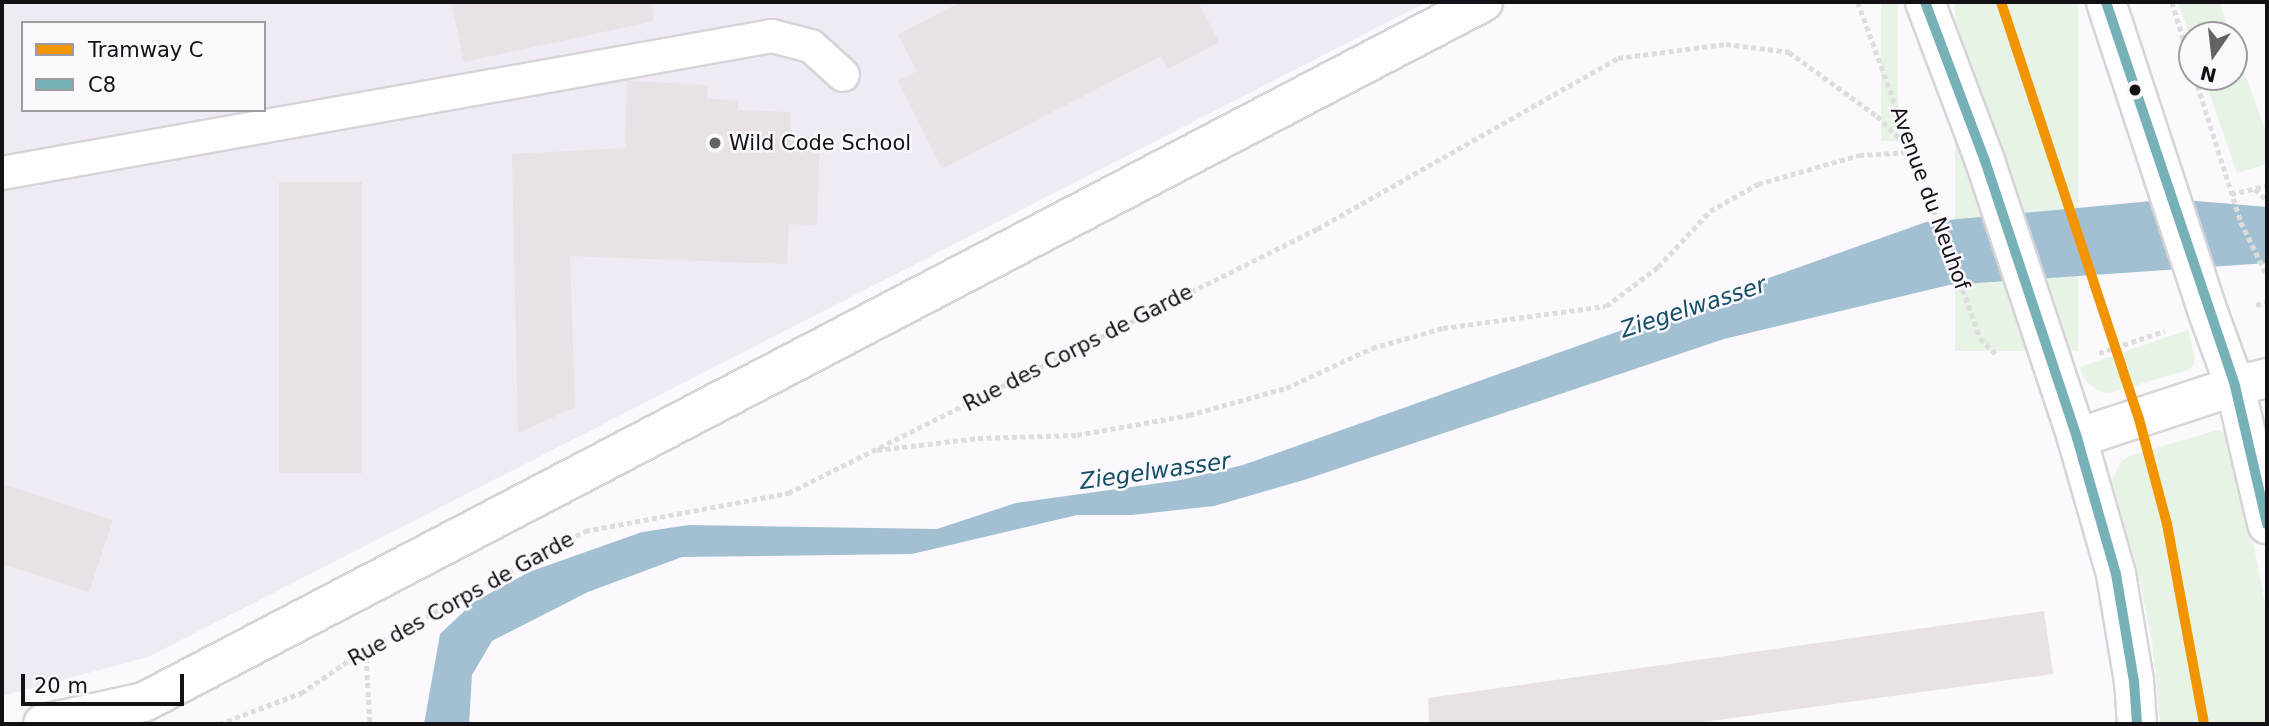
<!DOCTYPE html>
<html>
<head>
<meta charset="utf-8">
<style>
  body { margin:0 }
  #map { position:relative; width:2269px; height:726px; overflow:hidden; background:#fbf9fd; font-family:"DejaVu Sans",sans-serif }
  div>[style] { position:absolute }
  .built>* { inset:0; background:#efeaf3 }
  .green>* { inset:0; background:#e7f3e5; transform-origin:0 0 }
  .water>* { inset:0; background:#a2c0d1 }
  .building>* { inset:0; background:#e8e1e6; transform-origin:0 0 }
  .path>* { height:4.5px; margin-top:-2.25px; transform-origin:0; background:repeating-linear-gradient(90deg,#ddddde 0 5px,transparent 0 8.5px) }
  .roads { filter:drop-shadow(2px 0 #d6d4d8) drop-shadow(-2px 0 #d6d4d8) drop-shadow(0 2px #d6d4d8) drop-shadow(0 -2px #d6d4d8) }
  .lane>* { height:32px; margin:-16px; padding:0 16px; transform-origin:16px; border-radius:16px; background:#fefeff }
  .street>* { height:38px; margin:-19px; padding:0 19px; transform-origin:19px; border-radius:19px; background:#fefeff }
  .secondary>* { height:38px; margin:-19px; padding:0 19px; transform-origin:19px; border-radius:19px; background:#fefeff }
  .bus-1>* { height:10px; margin:-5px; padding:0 5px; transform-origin:5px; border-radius:5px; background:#77b1b8 }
  .tram-1>* { height:10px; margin:-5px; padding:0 5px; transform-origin:5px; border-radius:5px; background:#f29400 }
  .dots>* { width:19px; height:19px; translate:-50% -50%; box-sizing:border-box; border:4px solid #fbf8fe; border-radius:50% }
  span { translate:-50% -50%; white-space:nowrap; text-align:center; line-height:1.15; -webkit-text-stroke:5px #fbf8fe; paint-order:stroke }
  .poi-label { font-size:21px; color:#141116 }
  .left { translate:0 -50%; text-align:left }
  .street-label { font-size:21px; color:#141116 }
  .water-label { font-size:23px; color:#144f66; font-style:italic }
  .frame { position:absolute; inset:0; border:4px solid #141116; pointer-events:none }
  .legend { position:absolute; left:21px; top:21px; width:245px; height:91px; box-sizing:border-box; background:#fbf8fe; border:2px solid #9f9ca1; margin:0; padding:9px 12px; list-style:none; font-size:21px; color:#141116 }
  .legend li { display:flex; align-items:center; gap:14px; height:35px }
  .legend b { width:35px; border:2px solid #9f9ca1 }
  .north { position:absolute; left:2178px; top:21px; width:70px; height:70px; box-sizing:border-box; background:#fbf8fe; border:2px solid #9f9ca1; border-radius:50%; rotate:194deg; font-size:19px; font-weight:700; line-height:28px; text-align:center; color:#141116 }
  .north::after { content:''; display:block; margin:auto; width:24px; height:32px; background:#656267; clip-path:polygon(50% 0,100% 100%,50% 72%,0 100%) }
  .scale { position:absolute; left:21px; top:674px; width:163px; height:32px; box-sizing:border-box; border:4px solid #141116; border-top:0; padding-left:9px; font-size:21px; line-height:24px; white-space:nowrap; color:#141116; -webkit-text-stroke:5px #fbf8fe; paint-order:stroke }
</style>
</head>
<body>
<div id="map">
  <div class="built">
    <div style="clip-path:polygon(evenodd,2px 2px,1427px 2px,148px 657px,2px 696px,2px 2px,23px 23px,264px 23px,264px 110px,23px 110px,23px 23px)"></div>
  </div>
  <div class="green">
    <div style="left:1881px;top:2px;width:17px;height:139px"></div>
    <div style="left:1955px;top:2px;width:123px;height:349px"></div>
    <div style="clip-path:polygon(2178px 2px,2219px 2px,2231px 35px,2192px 35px,2192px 42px)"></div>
    <div style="clip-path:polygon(2234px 43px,2267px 135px,2267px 164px,2237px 173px,2204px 77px,2234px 77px)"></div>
    <div style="clip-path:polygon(2188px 330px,2195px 357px,2194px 365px,2188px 370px,2109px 393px,2098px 391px,2085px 380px,2080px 367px)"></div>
    <div style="clip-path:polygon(2218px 430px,2229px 435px,2247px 509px,2267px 615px,2267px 724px,2160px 724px,2152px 641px,2137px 569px,2112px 481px,2121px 461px,2132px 455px)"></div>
  </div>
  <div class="water">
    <div style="clip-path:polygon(2173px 199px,2267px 207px,2267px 263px,1949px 285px,1724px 339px,1304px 480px,1214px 506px,1132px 515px,1077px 515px,912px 554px,682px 557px,588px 592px,492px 641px,472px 675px,469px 724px,424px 724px,440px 634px,474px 602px,529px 572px,642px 532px,689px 525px,937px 529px,1016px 503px,1181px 480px,1243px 465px,1926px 222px)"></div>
  </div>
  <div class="building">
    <div style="clip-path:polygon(451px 2px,652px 2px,654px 21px,464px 62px)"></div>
    <div style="clip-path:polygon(961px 2px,1198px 2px,1219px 42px,1168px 69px,1161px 56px,942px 169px,898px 81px,917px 71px,898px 34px)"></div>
    <div style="clip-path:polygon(627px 81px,708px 85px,707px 99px,738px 100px,738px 110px,790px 112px,790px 136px,820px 137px,817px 225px,789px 224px,787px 264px,570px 256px,575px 407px,518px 433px,512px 154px,625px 148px)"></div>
    <div style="left:362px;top:182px;width:291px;height:83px;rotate:90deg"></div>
    <div style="clip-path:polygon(2px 484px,113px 520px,89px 592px,2px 564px)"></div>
    <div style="clip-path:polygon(2044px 611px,2053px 674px,1689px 724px,1429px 724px,1428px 698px)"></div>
  </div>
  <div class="path">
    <div style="left:1858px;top:2px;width:357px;rotate:70deg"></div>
    <div style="left:1980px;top:338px;width:23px;rotate:45deg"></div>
    <div style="left:2172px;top:2px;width:68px;rotate:72.9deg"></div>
    <div style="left:2195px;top:77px;width:152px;rotate:72.4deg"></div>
    <div style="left:2241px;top:222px;width:59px;rotate:63.9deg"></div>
    <div style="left:2255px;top:189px;width:16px;rotate:43deg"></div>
    <div style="left:2231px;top:194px;width:37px;rotate:-13deg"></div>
    <div style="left:2256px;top:305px;width:11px;rotate:-15deg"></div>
    <div style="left:2099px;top:353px;width:69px;rotate:-18.7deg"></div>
    <div style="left:877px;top:450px;width:102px;rotate:-6.8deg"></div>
    <div style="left:978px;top:438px;width:99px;rotate:-1.7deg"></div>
    <div style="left:1077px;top:435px;width:114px;rotate:-10.1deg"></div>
    <div style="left:1189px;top:415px;width:101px;rotate:-15.6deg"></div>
    <div style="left:1286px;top:388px;width:95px;rotate:-24.9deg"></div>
    <div style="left:1372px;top:348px;width:74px;rotate:-15.7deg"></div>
    <div style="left:1443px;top:328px;width:164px;rotate:-7.7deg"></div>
    <div style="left:1606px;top:306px;width:65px;rotate:-36.9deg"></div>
    <div style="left:1658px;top:267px;width:76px;rotate:-47.1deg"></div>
    <div style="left:1710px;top:211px;width:55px;rotate:-29.4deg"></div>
    <div style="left:1758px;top:184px;width:105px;rotate:-16deg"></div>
    <div style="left:1859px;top:155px;width:54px;rotate:-3.2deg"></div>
    <div style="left:366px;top:649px;width:75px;rotate:86.9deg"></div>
    <div style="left:219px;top:724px;width:88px;rotate:-20.7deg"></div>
    <div style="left:301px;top:693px;width:78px;rotate:-34.1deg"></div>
    <div style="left:366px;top:649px;width:249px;rotate:-28.3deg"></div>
    <div style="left:585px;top:531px;width:207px;rotate:-10.6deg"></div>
    <div style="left:788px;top:493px;width:591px;rotate:-26.52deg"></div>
    <div style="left:1317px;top:229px;width:346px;rotate:-29.6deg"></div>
    <div style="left:1618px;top:58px;width:109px;rotate:-7.4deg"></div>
    <div style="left:1726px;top:44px;width:64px;rotate:7.2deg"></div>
    <div style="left:1789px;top:52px;width:109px;rotate:36deg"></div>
    <div style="left:1877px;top:116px;width:52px;rotate:44.2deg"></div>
  </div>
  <div class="roads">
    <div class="lane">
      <div style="left:2px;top:173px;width:782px;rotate:-10.09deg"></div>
      <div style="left:772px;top:36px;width:40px;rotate:14.4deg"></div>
      <div style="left:811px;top:46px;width:43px;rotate:42.2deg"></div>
    </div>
    <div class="street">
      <div style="left:2235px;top:386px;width:33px;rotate:-14deg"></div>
      <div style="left:43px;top:724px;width:103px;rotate:-12.3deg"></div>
      <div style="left:144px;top:702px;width:1511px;rotate:-27.6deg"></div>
    </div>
    <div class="secondary">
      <div style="left:1925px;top:2px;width:170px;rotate:69.3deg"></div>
      <div style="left:1985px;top:161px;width:292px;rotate:71.6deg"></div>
      <div style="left:2077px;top:438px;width:141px;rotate:74deg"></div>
      <div style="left:2116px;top:574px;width:109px;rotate:80.5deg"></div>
      <div style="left:2134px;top:681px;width:43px;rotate:86deg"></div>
      <div style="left:2106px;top:2px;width:330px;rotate:71.8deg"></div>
      <div style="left:2209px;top:315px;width:76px;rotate:69.9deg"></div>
      <div style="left:2235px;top:386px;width:142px;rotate:76.9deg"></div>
      <div style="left:2077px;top:438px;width:166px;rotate:-18.2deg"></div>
    </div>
  </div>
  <div class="bus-1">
    <div style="left:1925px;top:2px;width:170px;rotate:69.3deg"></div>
    <div style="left:1985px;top:161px;width:292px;rotate:71.6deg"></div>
    <div style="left:2077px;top:438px;width:141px;rotate:74deg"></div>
    <div style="left:2116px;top:574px;width:109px;rotate:80.5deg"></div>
    <div style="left:2134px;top:681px;width:43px;rotate:86deg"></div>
    <div style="left:2106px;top:2px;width:405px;rotate:71.4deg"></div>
    <div style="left:2235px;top:386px;width:142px;rotate:76.9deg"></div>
  </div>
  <div class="tram-1">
    <div style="left:2001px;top:2px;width:439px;rotate:71.7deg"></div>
    <div style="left:2139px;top:419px;width:109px;rotate:75.1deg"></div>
    <div style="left:2167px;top:524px;width:203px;rotate:79.5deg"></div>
  </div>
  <div class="dots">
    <div style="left:2135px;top:90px;background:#141116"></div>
    <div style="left:715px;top:143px;background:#656267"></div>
  </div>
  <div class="poi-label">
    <span class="left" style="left:729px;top:143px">Wild Code School</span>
  </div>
  <div class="street-label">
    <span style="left:1930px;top:198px;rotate:70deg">Avenue du Neuhof</span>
    <span style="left:1078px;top:348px;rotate:-27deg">Rue des Corps de Garde</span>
    <span style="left:461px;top:599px;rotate:-29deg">Rue des Corps de Garde</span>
  </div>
  <div class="water-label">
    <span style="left:1693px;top:307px;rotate:-18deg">Ziegelwasser</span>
    <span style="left:1155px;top:471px;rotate:-8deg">Ziegelwasser</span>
  </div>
  <div class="frame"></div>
  <ul class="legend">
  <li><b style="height:9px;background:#f29400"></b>Tramway C</li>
  <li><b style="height:9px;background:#77b1b8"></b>C8</li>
  </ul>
  <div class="north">N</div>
  <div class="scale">20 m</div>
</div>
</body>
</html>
